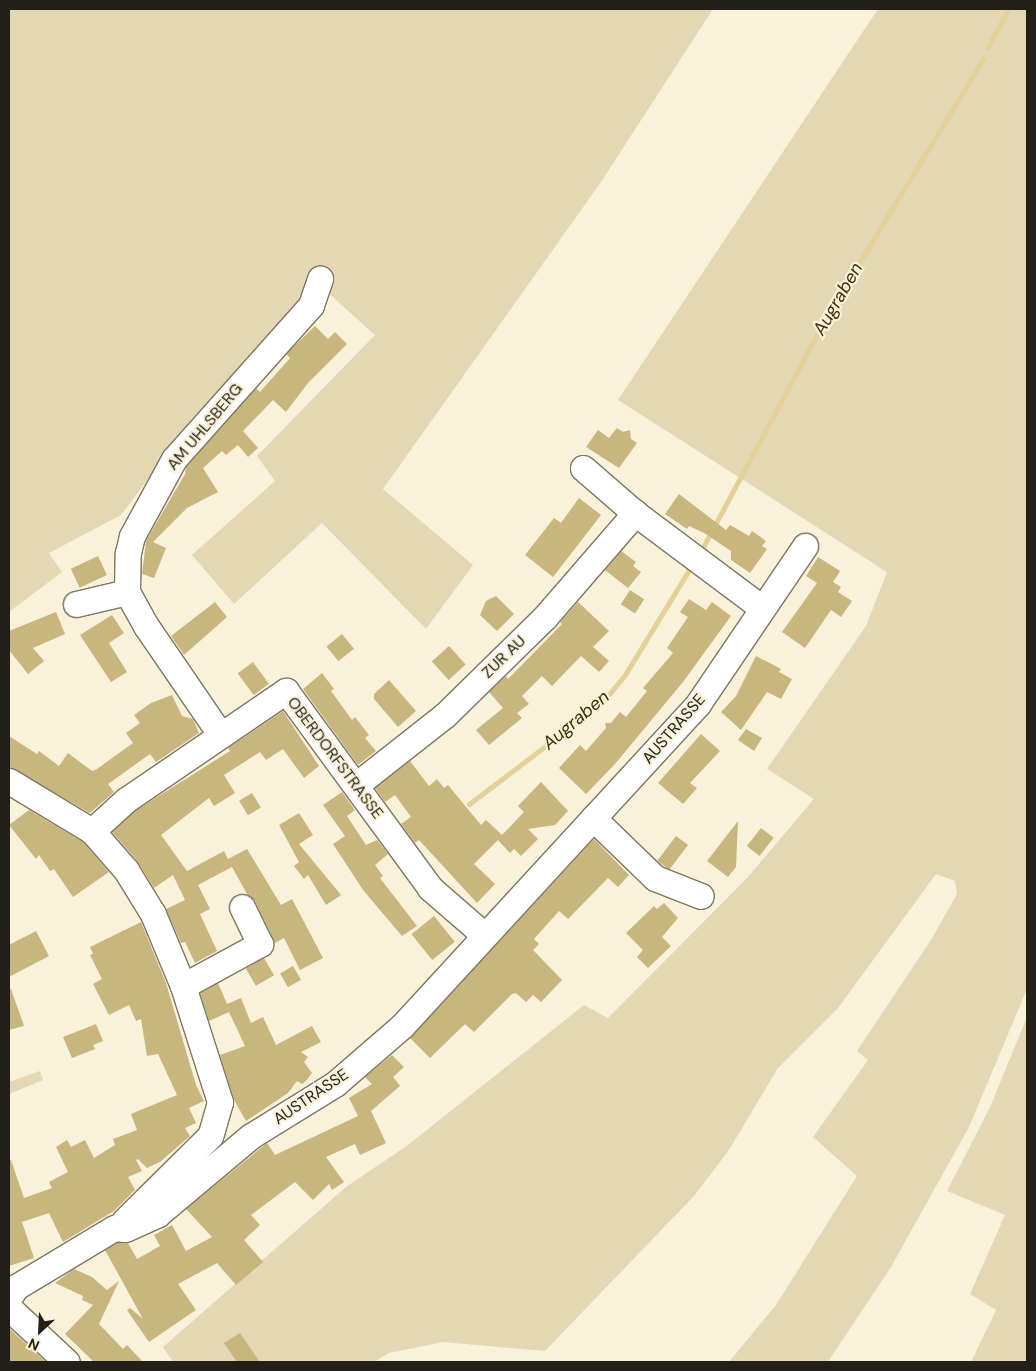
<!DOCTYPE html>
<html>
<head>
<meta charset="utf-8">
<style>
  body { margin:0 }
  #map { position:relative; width:1036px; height:1371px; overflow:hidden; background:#f9f2db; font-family:"DM Sans",sans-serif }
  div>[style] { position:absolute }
  .green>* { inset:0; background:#e3d7b4 }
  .stream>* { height:5px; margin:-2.5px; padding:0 2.5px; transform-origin:2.5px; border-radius:2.5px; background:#e3d198 }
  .building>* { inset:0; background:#c8b67e; transform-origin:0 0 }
  .roads { filter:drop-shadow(1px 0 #7d7762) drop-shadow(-1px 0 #7d7762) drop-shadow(0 1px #7d7762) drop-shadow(0 -1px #7d7762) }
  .minor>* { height:25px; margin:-12.5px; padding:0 12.5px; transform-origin:12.5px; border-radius:12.5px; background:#fff }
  span { translate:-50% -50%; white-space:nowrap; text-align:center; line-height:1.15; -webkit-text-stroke:4.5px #f9f2db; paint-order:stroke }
  .street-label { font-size:16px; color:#211f17 }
  .water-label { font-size:18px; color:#3c2f00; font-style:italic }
  .frame { position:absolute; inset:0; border:10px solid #211f17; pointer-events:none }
  .north { position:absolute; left:15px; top:1306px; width:50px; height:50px; -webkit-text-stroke:4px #f9f2db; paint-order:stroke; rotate:205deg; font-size:14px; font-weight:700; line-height:20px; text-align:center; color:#211f17 }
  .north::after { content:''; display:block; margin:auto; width:18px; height:22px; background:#211f17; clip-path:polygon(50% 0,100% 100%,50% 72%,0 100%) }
</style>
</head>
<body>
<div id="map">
  <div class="green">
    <div style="clip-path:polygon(9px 9px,713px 9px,601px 182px,383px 489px,473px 565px,426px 629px,322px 523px,234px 604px,192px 555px,275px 481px,257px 456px,375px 335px,317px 283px,176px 442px,121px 515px,49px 553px,62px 572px,9px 612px)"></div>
    <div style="clip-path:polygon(878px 9px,1027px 9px,1027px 989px,969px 1127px,891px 1267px,828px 1362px,729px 1362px,776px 1305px,857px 1176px,813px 1137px,868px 1060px,857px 1051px,931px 940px,957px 894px,955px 881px,936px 874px,838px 1008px,778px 1068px,729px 1150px,694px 1196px,545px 1351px,443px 1342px,389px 1353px,374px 1362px,173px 1362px,163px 1347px,346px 1187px,408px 1145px,584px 1005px,608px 1018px,747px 878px,814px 799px,767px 769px,866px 626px,887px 572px,618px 400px)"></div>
    <div style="clip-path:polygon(1027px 1017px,1027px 1357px,1025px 1362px,971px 1362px,996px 1310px,970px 1294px,1005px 1215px,947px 1191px,990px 1107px)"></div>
    <div style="clip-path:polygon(40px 1071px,43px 1080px,9px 1094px,9px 1082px)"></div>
  </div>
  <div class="stream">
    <div style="left:988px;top:47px;width:43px;rotate:-62.2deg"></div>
    <div style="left:703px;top:547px;width:260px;rotate:-61.8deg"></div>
    <div style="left:826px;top:318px;width:303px;rotate:-58.8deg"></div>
    <div style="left:469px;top:804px;width:167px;rotate:-37.2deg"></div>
    <div style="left:602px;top:703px;width:38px;rotate:-51deg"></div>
    <div style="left:626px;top:673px;width:127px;rotate:-58.6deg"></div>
  </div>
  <div class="building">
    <div style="clip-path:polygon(315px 326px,328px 339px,335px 332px,347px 344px,308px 383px,286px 412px,273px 400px,243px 431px,258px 448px,248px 457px,238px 445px,226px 455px,222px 451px,203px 468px,218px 492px,187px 508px,153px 542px,166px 548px,154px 578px,142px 574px,146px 541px,185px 474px,186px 467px,256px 388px,260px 392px,290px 358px,286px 354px)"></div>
    <div style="clip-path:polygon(617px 428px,623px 432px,630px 430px,631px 439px,637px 443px,619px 468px,586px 447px,598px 430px,609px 438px)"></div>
    <div style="clip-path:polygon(679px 494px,726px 530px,730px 525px,749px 536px,752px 531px,766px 541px,762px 546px,767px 549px,750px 573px,731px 560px,731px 551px,706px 534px,689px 526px,687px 529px,665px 514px)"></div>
    <div style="clip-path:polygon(579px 498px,601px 515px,553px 577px,525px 555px,554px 518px,561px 523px)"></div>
    <div style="clip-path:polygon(621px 551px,636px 562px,633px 566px,641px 572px,628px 588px,605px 570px)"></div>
    <div style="left:98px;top:556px;width:21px;height:30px;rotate:65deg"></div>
    <div style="clip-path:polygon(818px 557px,840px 571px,833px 582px,841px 587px,838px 592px,852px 601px,841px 617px,831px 610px,805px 648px,782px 632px,817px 583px,806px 576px)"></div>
    <div style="left:630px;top:590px;width:17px;height:17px;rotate:33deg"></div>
    <div style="clip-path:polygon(496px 596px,514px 614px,497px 631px,480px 615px,486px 601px)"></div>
    <div style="clip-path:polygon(689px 599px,706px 610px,712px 602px,731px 616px,683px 682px,615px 764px,586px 794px,559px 768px,580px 745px,586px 751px,606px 728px,605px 723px,611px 723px,620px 712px,626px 717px,647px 691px,643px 688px,673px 653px,667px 648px,688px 617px,680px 612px)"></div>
    <div style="clip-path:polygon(215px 602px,227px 617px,184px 655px,171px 636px)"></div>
    <div style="clip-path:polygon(578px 602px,609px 631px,593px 647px,609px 661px,599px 672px,581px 656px,552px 686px,542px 676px,522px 696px,529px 704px,517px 713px,522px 718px,489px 745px,476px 730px,503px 708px,489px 692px,506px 676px,508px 679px,562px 624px,560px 622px)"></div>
    <div style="clip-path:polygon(56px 612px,65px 634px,33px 648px,44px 661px,28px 674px,9px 650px,9px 631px)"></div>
    <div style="clip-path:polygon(112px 615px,124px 633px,109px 643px,127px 672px,111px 682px,80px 635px)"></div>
    <div style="left:342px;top:634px;width:19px;height:20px;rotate:51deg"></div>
    <div style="left:449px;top:646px;width:25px;height:23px;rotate:48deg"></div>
    <div style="clip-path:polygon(756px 656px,781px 669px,779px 672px,792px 679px,781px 699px,767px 692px,741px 730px,721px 712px,736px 696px)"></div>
    <div style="left:253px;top:662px;width:27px;height:19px;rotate:54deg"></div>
    <div style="clip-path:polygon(322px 673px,334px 689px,331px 691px,352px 720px,355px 717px,369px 735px,365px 738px,376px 751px,358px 765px,303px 689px)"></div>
    <div style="clip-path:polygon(389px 680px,416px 711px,398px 727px,374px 699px,374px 694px)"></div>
    <div style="clip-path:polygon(172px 695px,182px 716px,193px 719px,199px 733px,156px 762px,150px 754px,108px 784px,114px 792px,90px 813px,9px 767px,9px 736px,37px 754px,39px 751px,59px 766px,68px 753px,92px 771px,97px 769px,133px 743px,126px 733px,140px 723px,134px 715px,151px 703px)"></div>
    <div style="clip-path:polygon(283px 711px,319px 766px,304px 778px,283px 749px,266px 760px,260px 752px,224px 775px,235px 793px,214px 806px,209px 798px,161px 835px,187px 871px,224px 851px,228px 859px,247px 849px,281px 905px,292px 899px,323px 958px,300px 970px,284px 938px,275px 943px,255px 901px,247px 894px,232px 867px,198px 885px,210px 909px,200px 914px,217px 951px,195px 963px,185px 942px,181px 943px,166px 909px,185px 900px,173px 875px,154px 888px,137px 861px,112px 832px,135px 811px,230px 751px,228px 748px)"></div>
    <div style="clip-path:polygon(746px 729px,762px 738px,754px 751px,738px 740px)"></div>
    <div style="clip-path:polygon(701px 734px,720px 751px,690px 783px,697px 788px,683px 804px,658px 783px)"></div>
    <div style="clip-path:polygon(410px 761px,429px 786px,437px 779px,444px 788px,448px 785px,481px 825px,486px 820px,502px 835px,524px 812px,518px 806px,541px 782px,568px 811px,555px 825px,528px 829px,538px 839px,521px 856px,514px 849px,510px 853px,498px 840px,474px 864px,495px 884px,477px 903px,419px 840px,415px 843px,401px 824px,411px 817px,395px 795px,385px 802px,375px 788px)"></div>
    <div style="clip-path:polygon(342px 792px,355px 810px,347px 816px,366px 845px,377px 840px,388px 854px,375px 865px,383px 876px,380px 878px,417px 926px,402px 936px,363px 890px,333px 844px,345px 836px,323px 805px)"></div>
    <div style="left:252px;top:793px;width:17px;height:15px;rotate:59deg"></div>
    <div style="clip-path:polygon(29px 810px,83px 842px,109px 872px,73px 897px,54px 869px,50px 871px,39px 855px,36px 859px,9px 825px)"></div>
    <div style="clip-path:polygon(299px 813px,313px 835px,299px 844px,341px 895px,326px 905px,308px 875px,304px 879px,294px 866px,299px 862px,279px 825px)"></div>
    <div style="clip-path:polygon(738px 821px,736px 867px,728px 877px,707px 861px)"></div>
    <div style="left:761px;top:828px;width:16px;height:23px;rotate:38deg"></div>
    <div style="left:676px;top:836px;width:15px;height:31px;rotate:37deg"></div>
    <div style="clip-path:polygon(594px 839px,629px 875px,618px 887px,608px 878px,568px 919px,559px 911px,534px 939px,539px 944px,533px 950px,562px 980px,541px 1002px,533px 995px,526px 1002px,516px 993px,512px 994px,474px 1032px,465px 1024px,430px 1058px,410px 1038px)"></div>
    <div style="clip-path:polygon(664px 903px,678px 918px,662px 937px,671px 946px,648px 968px,637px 957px,643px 950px,626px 933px,654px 906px,657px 909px)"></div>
    <div style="left:434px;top:916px;width:33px;height:29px;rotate:51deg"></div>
    <div style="clip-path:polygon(141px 922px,166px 983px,196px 1085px,204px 1101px,189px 1108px,196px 1123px,185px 1128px,190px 1136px,160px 1162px,147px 1168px,138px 1159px,136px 1160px,142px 1171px,128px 1177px,135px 1190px,114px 1211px,63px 1242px,49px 1213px,22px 1222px,34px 1258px,9px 1266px,9px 1160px,11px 1160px,24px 1198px,52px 1188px,49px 1182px,68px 1172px,56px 1147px,67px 1140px,71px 1147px,85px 1140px,94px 1158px,115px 1145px,113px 1139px,137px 1130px,131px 1114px,177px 1095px,158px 1054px,147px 1056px,141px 1019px,136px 1021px,129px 1005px,109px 1015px,93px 984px,102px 979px,90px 955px,93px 954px,90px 947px)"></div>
    <div style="clip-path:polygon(36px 931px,49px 956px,9px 977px,9px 945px)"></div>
    <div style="left:264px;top:958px;width:20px;height:21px;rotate:60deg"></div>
    <div style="left:293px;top:966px;width:16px;height:15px;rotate:60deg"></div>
    <div style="clip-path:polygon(218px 983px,227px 1004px,241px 998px,251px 1023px,263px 1017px,276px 1045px,312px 1026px,321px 1042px,301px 1052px,308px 1057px,304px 1062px,312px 1073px,306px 1081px,302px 1084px,297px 1081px,288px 1093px,246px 1121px,234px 1100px,220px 1055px,245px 1046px,229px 1012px,209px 1021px,200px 993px)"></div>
    <div style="clip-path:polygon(9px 989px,11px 989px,24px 1026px,9px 1030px)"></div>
    <div style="clip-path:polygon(96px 1024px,103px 1041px,93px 1045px,95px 1049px,72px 1058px,63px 1037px)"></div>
    <div style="clip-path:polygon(392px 1055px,404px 1067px,393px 1077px,400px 1086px,371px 1111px,386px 1143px,360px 1155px,355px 1144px,326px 1157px,344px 1182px,332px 1190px,329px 1184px,313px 1200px,295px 1182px,251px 1215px,260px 1225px,244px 1240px,263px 1262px,236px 1285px,217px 1263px,178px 1284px,196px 1310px,149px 1342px,127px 1310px,130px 1308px,143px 1319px,105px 1250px,117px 1243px,128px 1243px,137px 1259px,160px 1246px,154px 1235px,172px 1225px,186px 1251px,212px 1237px,186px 1209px,267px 1143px,275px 1155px,358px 1116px,349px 1098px,372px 1084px,365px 1077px)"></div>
    <div style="clip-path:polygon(74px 1269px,92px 1277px,107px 1290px,119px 1281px,99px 1324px,123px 1349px,127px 1345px,143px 1362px,94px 1362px,65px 1334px,93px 1305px,82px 1300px,83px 1296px,55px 1283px)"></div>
    <div style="clip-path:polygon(9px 1328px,13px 1332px,46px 1362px,9px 1362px)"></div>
    <div style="clip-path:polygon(240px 1333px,260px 1362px,237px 1362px,224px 1343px)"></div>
  </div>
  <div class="roads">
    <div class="minor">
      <div style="left:583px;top:468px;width:69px;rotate:40.9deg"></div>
      <div style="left:635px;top:513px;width:159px;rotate:36.8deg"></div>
      <div style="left:76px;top:604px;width:52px;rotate:-13.2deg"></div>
      <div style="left:220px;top:734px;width:131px;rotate:-124.4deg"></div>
      <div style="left:146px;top:626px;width:39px;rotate:-119deg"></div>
      <div style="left:127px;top:592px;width:39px;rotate:-89deg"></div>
      <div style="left:128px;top:553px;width:17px;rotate:-77deg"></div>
      <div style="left:132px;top:536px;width:88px;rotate:-61.4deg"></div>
      <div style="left:174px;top:459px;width:206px;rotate:-48.3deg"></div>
      <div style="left:311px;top:305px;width:28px;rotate:-71deg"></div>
      <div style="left:9px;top:781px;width:97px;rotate:31.1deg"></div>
      <div style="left:92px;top:831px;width:52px;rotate:48.9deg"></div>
      <div style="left:126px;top:870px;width:52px;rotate:58.5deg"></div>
      <div style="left:153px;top:914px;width:78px;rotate:67.4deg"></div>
      <div style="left:183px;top:986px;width:122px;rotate:72.3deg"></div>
      <div style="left:220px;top:1102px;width:35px;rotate:106deg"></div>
      <div style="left:210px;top:1136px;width:121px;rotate:135.3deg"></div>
      <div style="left:356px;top:785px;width:113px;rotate:-38.2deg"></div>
      <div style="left:445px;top:715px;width:140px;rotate:-44.4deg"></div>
      <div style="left:545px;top:617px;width:138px;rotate:-49.1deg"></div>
      <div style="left:593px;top:818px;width:86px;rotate:44.1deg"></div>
      <div style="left:655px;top:878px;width:49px;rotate:21.4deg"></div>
      <div style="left:92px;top:831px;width:46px;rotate:-42.4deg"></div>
      <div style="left:126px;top:800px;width:194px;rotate:-34.3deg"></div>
      <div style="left:286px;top:691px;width:244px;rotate:53.8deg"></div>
      <div style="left:430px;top:888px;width:72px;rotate:41deg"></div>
      <div style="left:183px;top:986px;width:88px;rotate:-28.6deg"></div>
      <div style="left:260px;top:944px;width:41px;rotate:-115.9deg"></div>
      <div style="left:9px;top:1298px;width:13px;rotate:-58deg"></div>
      <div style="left:16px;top:1287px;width:114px;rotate:-31deg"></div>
      <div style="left:114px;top:1228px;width:11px;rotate:5deg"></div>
      <div style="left:125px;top:1229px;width:36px;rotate:-24deg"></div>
      <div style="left:158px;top:1214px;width:121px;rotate:-40deg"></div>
      <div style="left:251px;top:1136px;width:99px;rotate:-31.8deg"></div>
      <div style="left:335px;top:1084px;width:89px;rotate:-40.9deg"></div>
      <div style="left:402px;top:1026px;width:437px;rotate:-47.4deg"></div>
      <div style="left:698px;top:704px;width:191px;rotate:-55.9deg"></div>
      <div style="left:9px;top:1308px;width:79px;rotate:43deg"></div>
    </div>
  </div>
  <div class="street-label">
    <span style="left:205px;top:427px;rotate:-50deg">AM UHLSBERG</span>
    <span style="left:504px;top:657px;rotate:-44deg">ZUR AU</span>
    <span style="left:674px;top:729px;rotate:-49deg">AUSTRASSE</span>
    <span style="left:335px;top:758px;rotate:53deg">OBERDORFSTRASSE</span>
    <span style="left:311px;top:1097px;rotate:-34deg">AUSTRASSE</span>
  </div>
  <div class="water-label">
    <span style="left:838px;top:299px;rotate:-60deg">Augraben</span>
    <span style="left:576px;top:720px;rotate:-40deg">Augraben</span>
  </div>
  <div class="frame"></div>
  <div class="north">N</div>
</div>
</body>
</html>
